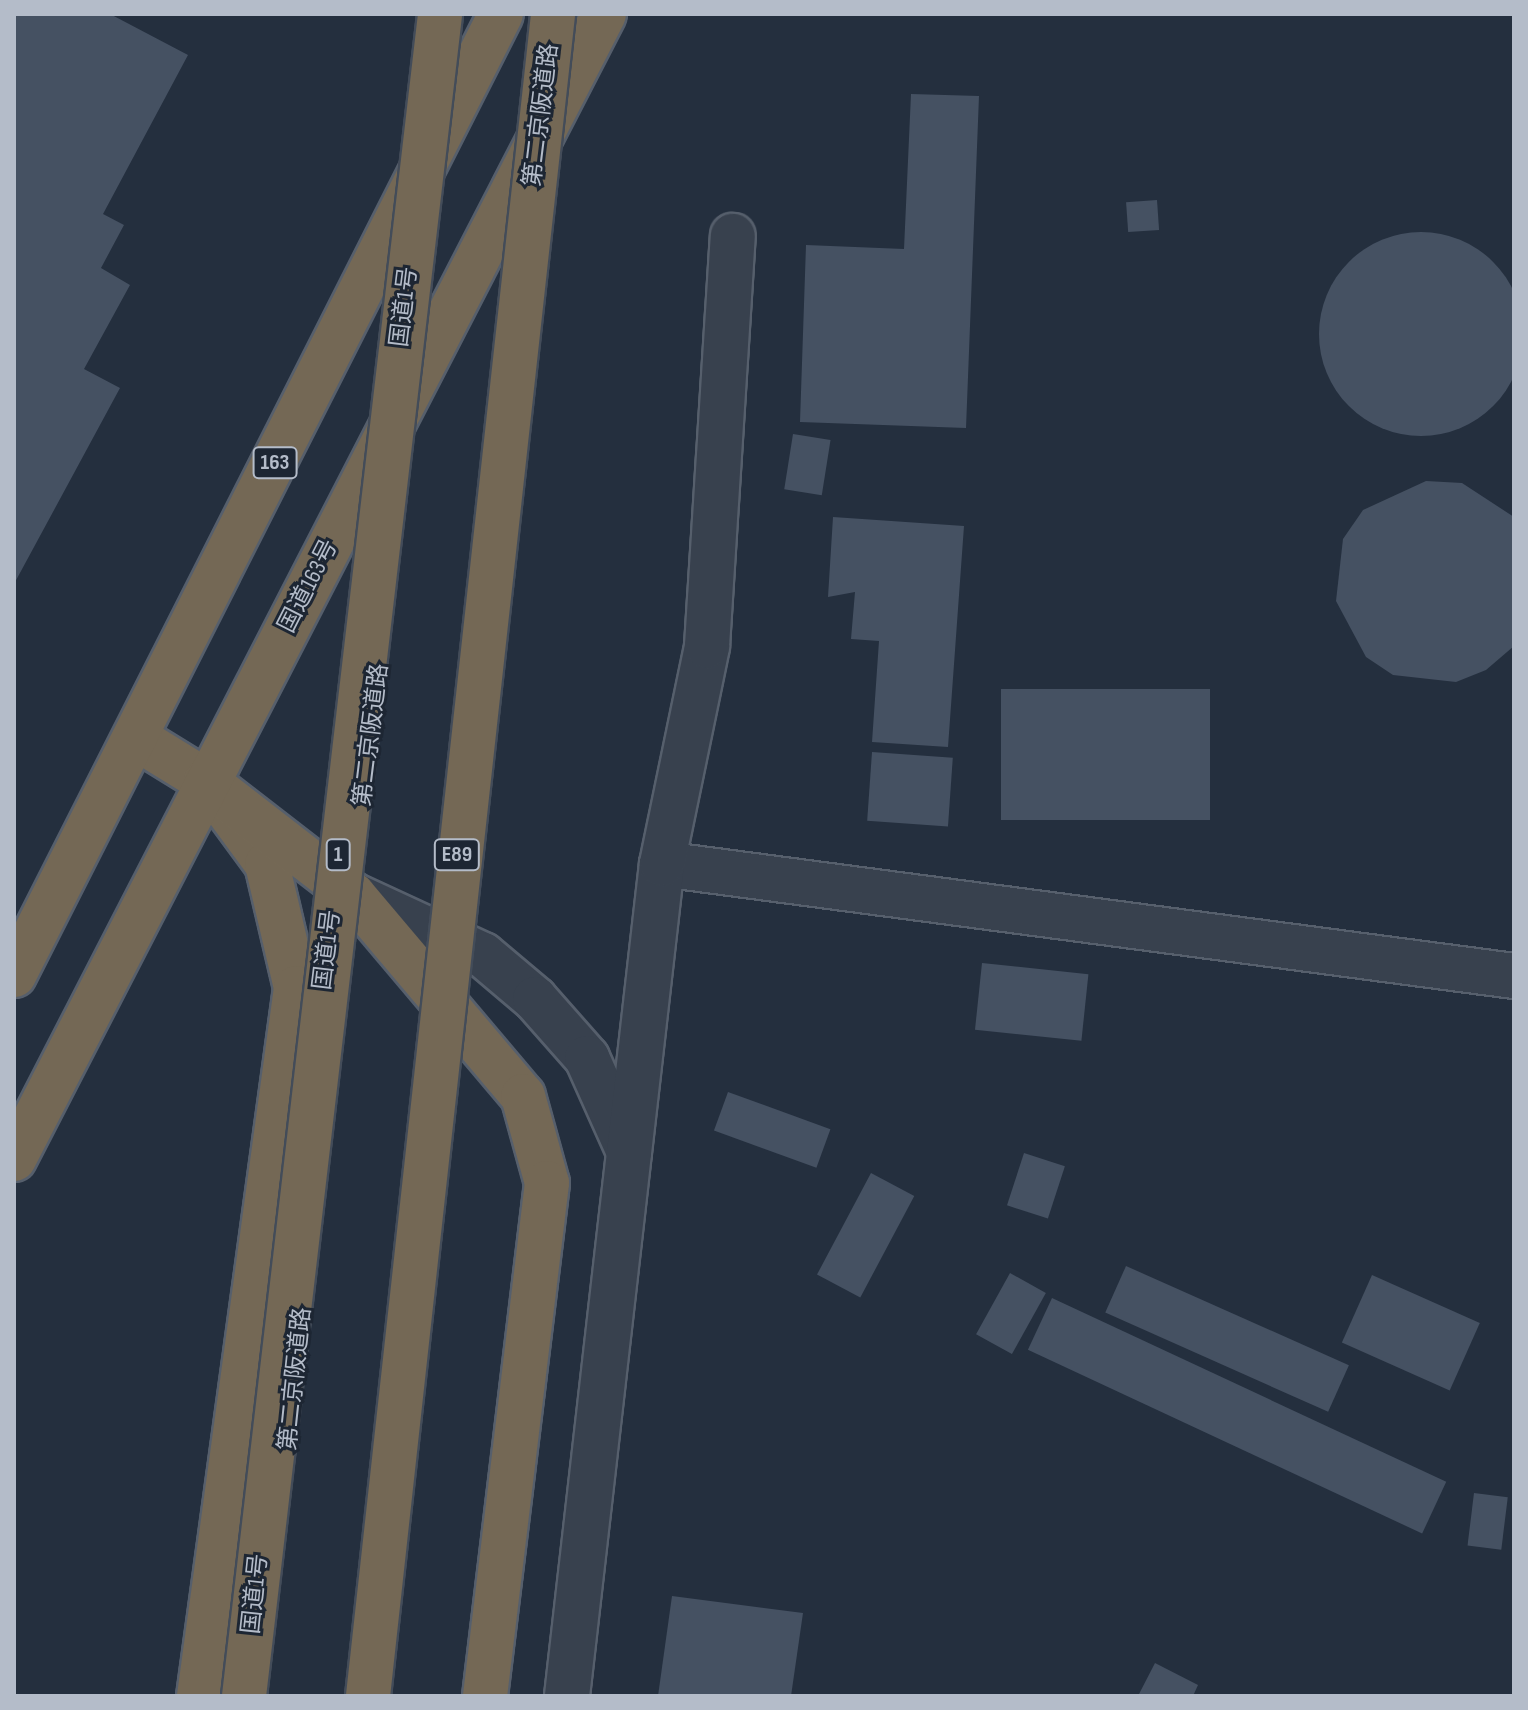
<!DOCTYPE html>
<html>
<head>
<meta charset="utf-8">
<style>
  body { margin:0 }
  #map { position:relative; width:1528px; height:1710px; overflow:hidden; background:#242f3e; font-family:"Sofia Sans Condensed","Noto Sans JP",sans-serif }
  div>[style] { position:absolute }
  .building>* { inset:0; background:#455162; transform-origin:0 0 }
  .round { border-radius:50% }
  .roads { filter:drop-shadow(2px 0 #565f6c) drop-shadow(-2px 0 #565f6c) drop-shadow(0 2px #565f6c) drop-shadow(0 -2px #565f6c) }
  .minor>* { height:44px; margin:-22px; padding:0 22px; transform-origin:22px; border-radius:22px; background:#38414e }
  .highway>* { height:44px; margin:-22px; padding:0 22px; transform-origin:22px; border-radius:22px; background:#746855 }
  .bridges { filter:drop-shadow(2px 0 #434c59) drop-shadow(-2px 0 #434c59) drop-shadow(0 2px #434c59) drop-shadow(0 -2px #434c59) }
  .highway-bridge>* { height:44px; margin:-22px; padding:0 22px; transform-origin:22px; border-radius:22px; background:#746855 }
  span { translate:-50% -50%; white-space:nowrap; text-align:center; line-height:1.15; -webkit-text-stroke:6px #1d2633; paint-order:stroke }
  .shield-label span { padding:2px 6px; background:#1d2633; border:2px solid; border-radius:6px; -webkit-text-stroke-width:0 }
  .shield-label { font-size:22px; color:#b4bcc9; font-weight:700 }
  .street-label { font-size:24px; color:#b4bcc9 }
  .frame { position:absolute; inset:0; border:16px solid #b4bcc9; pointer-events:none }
</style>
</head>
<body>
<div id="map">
  <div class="building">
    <div style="clip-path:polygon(14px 14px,110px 14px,188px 55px,103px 214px,124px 225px,101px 268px,130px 285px,84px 369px,120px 388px,14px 584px)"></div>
    <div style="clip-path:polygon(911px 94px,979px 96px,966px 428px,800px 422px,806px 245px,904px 249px)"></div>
    <div style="left:1157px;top:200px;width:30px;height:31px;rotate:86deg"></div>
    <div class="round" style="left:1319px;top:232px;width:204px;height:204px"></div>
    <div style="left:793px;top:434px;width:38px;height:56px;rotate:9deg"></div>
    <div style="clip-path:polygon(1426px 481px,1462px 483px,1514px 517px,1514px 646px,1486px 670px,1456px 682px,1393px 675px,1366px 657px,1336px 601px,1343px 539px,1363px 510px)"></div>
    <div style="clip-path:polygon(833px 517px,964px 526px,948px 747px,872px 742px,879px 641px,851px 639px,855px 592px,828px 597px)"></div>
    <div style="left:1001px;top:689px;width:209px;height:131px"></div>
    <div style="left:872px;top:752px;width:81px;height:69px;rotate:4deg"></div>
    <div style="left:982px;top:963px;width:107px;height:67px;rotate:6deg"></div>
    <div style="left:728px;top:1092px;width:109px;height:41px;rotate:20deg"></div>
    <div style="left:1024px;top:1153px;width:43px;height:55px;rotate:18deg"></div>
    <div style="left:871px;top:1173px;width:49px;height:115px;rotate:28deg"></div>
    <div style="left:1126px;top:1266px;width:244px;height:51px;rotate:24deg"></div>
    <div style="left:1010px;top:1273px;width:41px;height:70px;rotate:29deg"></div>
    <div style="left:1372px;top:1275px;width:118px;height:74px;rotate:24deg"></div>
    <div style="left:1052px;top:1298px;width:435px;height:57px;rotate:25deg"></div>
    <div style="left:1474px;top:1493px;width:34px;height:53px;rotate:7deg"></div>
    <div style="clip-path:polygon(672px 1596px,803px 1613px,791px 1696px,658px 1696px)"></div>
    <div style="clip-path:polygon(1155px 1663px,1198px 1685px,1193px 1696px,1138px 1696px)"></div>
  </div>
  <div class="roads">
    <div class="minor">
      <div style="left:662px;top:864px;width:859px;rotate:7.49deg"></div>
      <div style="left:353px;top:895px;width:143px;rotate:24.8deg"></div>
      <div style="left:483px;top:955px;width:68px;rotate:40.2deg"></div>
      <div style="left:535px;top:999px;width:79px;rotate:48.6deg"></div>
      <div style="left:587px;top:1058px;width:103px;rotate:65.9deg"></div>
      <div style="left:567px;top:1696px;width:837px;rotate:-83.49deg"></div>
      <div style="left:662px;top:864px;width:223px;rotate:-78.3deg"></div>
      <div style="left:707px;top:646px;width:411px;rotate:-86.4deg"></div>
    </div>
    <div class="highway">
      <div style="left:136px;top:738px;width:82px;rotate:31.6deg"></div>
      <div style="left:206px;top:781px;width:103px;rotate:53.7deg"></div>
      <div style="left:267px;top:864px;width:127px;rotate:76.8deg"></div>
      <div style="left:296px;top:988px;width:715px;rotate:97.8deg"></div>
      <div style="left:206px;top:781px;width:186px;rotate:37.8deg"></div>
      <div style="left:353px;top:895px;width:263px;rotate:49.8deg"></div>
      <div style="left:523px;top:1096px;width:90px;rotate:74.6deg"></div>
      <div style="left:547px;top:1183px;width:517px;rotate:96.89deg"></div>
      <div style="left:14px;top:975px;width:1077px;rotate:-63.13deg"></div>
      <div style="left:14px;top:1159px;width:1288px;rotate:-62.74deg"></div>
    </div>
  </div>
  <div class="bridges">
    <div class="highway-bridge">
      <div style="left:244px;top:1696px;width:1693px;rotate:-83.35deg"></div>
      <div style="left:368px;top:1696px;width:1692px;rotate:-83.72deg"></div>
    </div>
  </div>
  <div class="shield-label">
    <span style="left:275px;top:463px">163</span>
    <span style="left:338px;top:855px">1</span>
    <span style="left:457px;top:855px">E89</span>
  </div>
  <div class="street-label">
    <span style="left:541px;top:115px;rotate:-83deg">第二京阪道路</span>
    <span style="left:404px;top:307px;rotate:-83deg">国道1号</span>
    <span style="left:308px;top:586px;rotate:-63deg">国道163号</span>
    <span style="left:371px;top:735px;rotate:-83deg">第二京阪道路</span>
    <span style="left:327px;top:950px;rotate:-83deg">国道1号</span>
    <span style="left:295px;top:1379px;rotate:-84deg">第二京阪道路</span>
    <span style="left:255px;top:1594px;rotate:-84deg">国道1号</span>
  </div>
  <div class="frame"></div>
</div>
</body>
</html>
